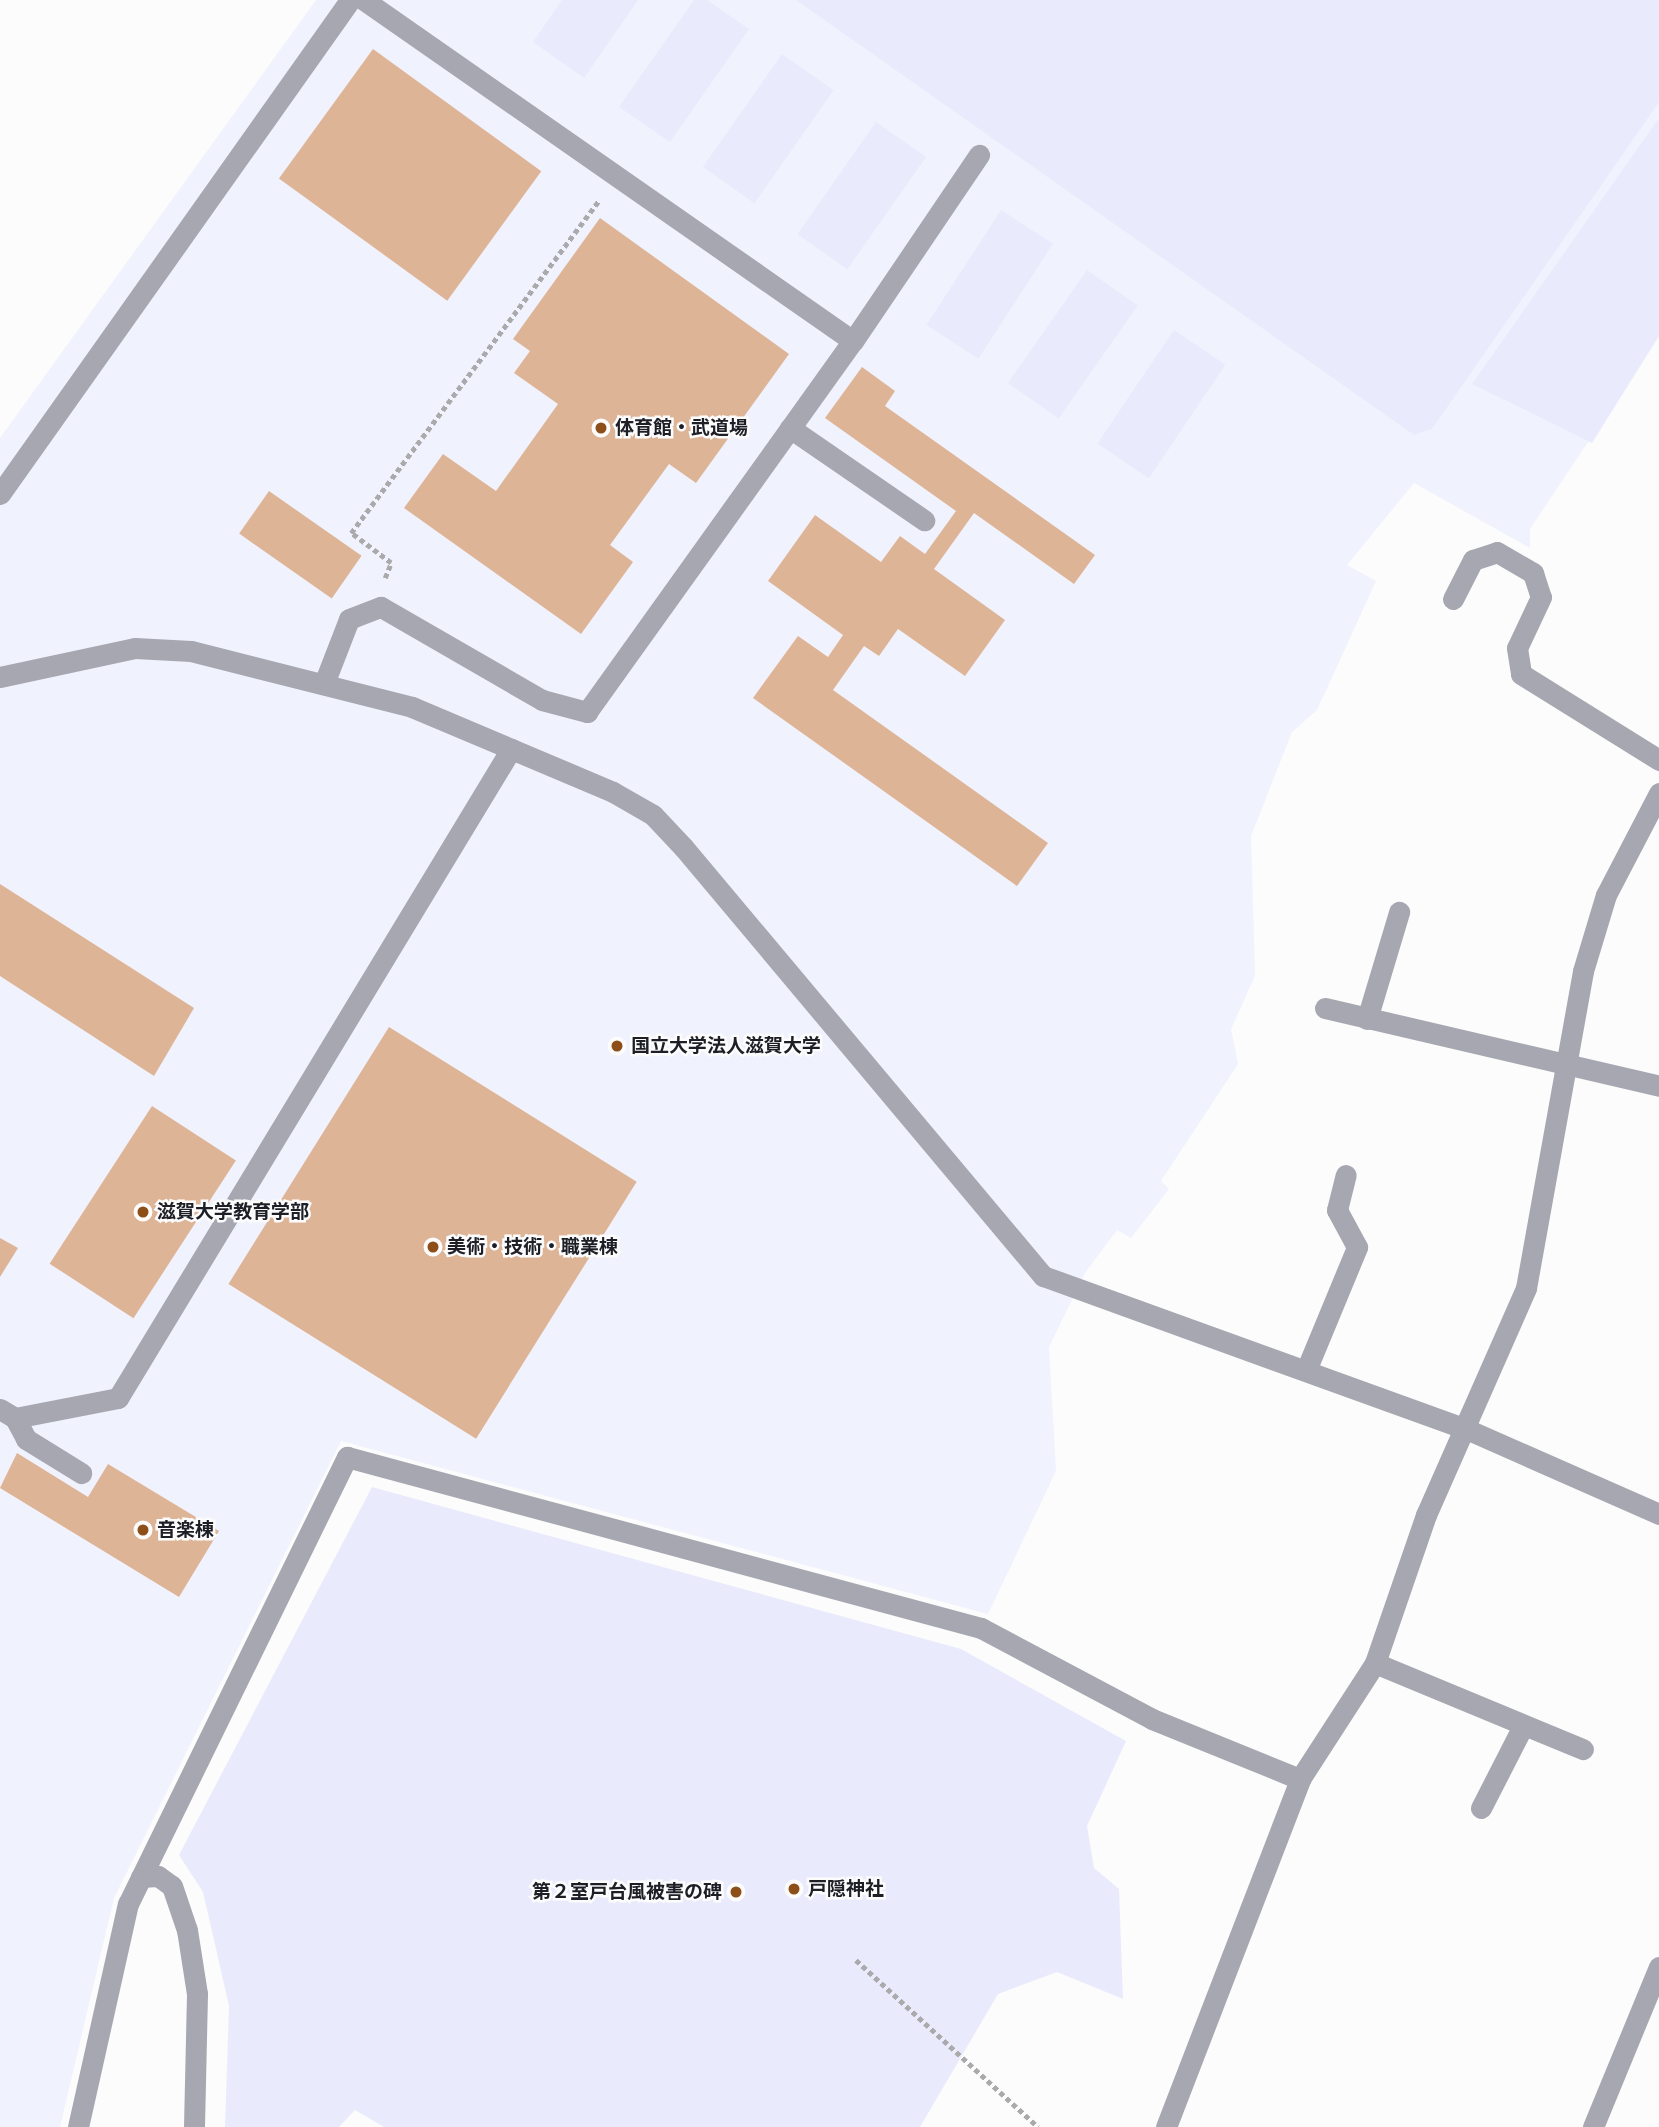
<!DOCTYPE html>
<html>
<head>
<meta charset="utf-8">
<style>
  body { margin:0 }
  #map { position:relative; width:1659px; height:2127px; overflow:hidden; background:#fcfcfc; font-family:"PT Sans","Noto Sans JP",sans-serif }
  div>[style] { position:absolute }
  .built>* { inset:0; background:#f0f2fd }
  .green>* { inset:0; background:#e9ebfd; transform-origin:0 0 }
  .building>* { inset:0; background:#deb497; transform-origin:0 0 }
  .path>* { height:4.5px; margin-top:-2.25px; transform-origin:0; background:repeating-linear-gradient(90deg,#aaaaad 0 5px,transparent 0 8.5px) }
  .minor>* { height:21px; margin:-10.5px; padding:0 10.5px; transform-origin:10.5px; border-radius:10.5px; background:#a6a7b0 }
  .dots>* { width:19px; height:19px; translate:-50% -50%; box-sizing:border-box; border:4px solid #fcfcfc; border-radius:50% }
  span { translate:-50% -50%; white-space:nowrap; text-align:center; line-height:1.15; -webkit-text-stroke:5px #fcfcfc; paint-order:stroke }
  .poi-label { font-size:19px; color:#1e1f26; font-weight:700 }
  .left { translate:0 -50%; text-align:left }
  .right { translate:-100% -50%; text-align:right }
</style>
</head>
<body>
<div id="map">
  <div class="built">
    <div style="clip-path:polygon(316px 0,1659px 0,1659px 336px,1530px 529px,1530px 548px,1414px 483px,1347px 565px,1376px 581px,1317px 710px,1292px 732px,1251px 836px,1255px 976px,1231px 1029px,1238px 1064px,1161px 1181px,1169px 1189px,1131px 1238px,1117px 1230px,1085px 1273px,1049px 1347px,1056px 1471px,988px 1614px,341px 1441px,114px 1898px,60px 2127px,0 2127px,0 438px)"></div>
  </div>
  <div class="green">
    <div style="clip-path:polygon(562px 0,638px 0,584px 78px,533px 42px)"></div>
    <div style="clip-path:polygon(694px 0,707px 0,749px 29px,670px 142px,619px 107px)"></div>
    <div style="clip-path:polygon(796px 0,1659px 0,1659px 102px,1432px 429px,1414px 435px)"></div>
    <div style="left:782px;top:54px;width:63px;height:138px;rotate:35deg"></div>
    <div style="clip-path:polygon(1659px 118px,1659px 336px,1592px 443px,1472px 384px)"></div>
    <div style="left:876px;top:122px;width:61px;height:137px;rotate:35deg"></div>
    <div style="left:1001px;top:210px;width:62px;height:137px;rotate:33deg"></div>
    <div style="left:1087px;top:270px;width:62px;height:138px;rotate:35deg"></div>
    <div style="left:1174px;top:330px;width:62px;height:137px;rotate:34deg"></div>
    <div style="clip-path:polygon(372px 1487px,961px 1649px,1126px 1741px,1087px 1826px,1094px 1868px,1119px 1889px,1123px 1999px,1057px 1972px,998px 1994px,920px 2127px,384px 2127px,355px 2110px,339px 2127px,225px 2127px,229px 2006px,203px 1892px,179px 1855px)"></div>
  </div>
  <div class="building">
    <div style="left:373px;top:49px;width:208px;height:160px;rotate:36deg"></div>
    <div style="clip-path:polygon(600px 218px,789px 354px,696px 483px,669px 464px,610px 545px,633px 562px,581px 634px,404px 508px,443px 454px,496px 491px,558px 404px,514px 373px,530px 351px,513px 339px)"></div>
    <div style="clip-path:polygon(862px 367px,895px 391px,885px 406px,1095px 555px,1074px 584px,974px 513px,934px 569px,1005px 620px,965px 676px,898px 629px,879px 656px,864px 646px,833px 690px,1048px 843px,1017px 886px,753px 698px,798px 636px,828px 657px,843px 635px,768px 581px,815px 515px,881px 562px,900px 536px,925px 554px,956px 511px,825px 418px)"></div>
    <div style="left:269px;top:491px;width:113px;height:52px;rotate:35deg"></div>
    <div style="clip-path:polygon(0 884px,194px 1008px,154px 1076px,0 976px)"></div>
    <div style="left:389px;top:1027px;width:292px;height:303px;rotate:32deg"></div>
    <div style="left:152px;top:1106px;width:100px;height:188px;rotate:33deg"></div>
    <div style="clip-path:polygon(0 1238px,18px 1248px,0 1277px)"></div>
    <div style="clip-path:polygon(17px 1453px,88px 1497px,108px 1464px,219px 1531px,179px 1597px,0 1488px)"></div>
  </div>
  <div class="path">
    <div style="left:385px;top:578px;width:16px;rotate:-68deg"></div>
    <div style="left:391px;top:563px;width:50px;rotate:-143.1deg"></div>
    <div style="left:351px;top:533px;width:415px;rotate:-53.3deg"></div>
    <div style="left:856px;top:1960px;width:247px;rotate:42.5deg"></div>
  </div>
  <div class="minor">
    <div style="left:853px;top:341px;width:225px;rotate:-55.9deg"></div>
    <div style="left:790px;top:428px;width:163px;rotate:34.5deg"></div>
    <div style="left:0;top:494px;width:605px;rotate:-54.68deg"></div>
    <div style="left:1453px;top:599px;width:44px;rotate:-62.9deg"></div>
    <div style="left:1473px;top:560px;width:25px;rotate:-18deg"></div>
    <div style="left:1497px;top:552px;width:42px;rotate:30.3deg"></div>
    <div style="left:1533px;top:573px;width:25px;rotate:72deg"></div>
    <div style="left:1541px;top:597px;width:56px;rotate:115.2deg"></div>
    <div style="left:1517px;top:648px;width:26px;rotate:81deg"></div>
    <div style="left:1521px;top:674px;width:163px;rotate:31.9deg"></div>
    <div style="left:0;top:677px;width:138px;rotate:-12.1deg"></div>
    <div style="left:135px;top:648px;width:56px;rotate:3.1deg"></div>
    <div style="left:191px;top:651px;width:228px;rotate:14.2deg"></div>
    <div style="left:412px;top:707px;width:218px;rotate:22.9deg"></div>
    <div style="left:613px;top:792px;width:46px;rotate:29.9deg"></div>
    <div style="left:653px;top:815px;width:45px;rotate:46.8deg"></div>
    <div style="left:684px;top:848px;width:559px;rotate:50.01deg"></div>
    <div style="left:1043px;top:1276px;width:448px;rotate:19.9deg"></div>
    <div style="left:1464px;top:1428px;width:213px;rotate:23.8deg"></div>
    <div style="left:325px;top:681px;width:66px;rotate:-68.8deg"></div>
    <div style="left:349px;top:619px;width:34px;rotate:-21deg"></div>
    <div style="left:381px;top:607px;width:186px;rotate:30deg"></div>
    <div style="left:542px;top:700px;width:47px;rotate:14.9deg"></div>
    <div style="left:587px;top:712px;width:457px;rotate:-54.4deg"></div>
    <div style="left:853px;top:341px;width:596px;rotate:-145.11deg"></div>
    <div style="left:1325px;top:1008px;width:343px;rotate:13.1deg"></div>
    <div style="left:1367px;top:1019px;width:112px;rotate:-73.3deg"></div>
    <div style="left:1307px;top:1368px;width:131px;rotate:-67.5deg"></div>
    <div style="left:1357px;top:1247px;width:42px;rotate:-118.4deg"></div>
    <div style="left:1337px;top:1210px;width:36px;rotate:-76deg"></div>
    <div style="left:0;top:1409px;width:17px;rotate:31deg"></div>
    <div style="left:15px;top:1418px;width:24px;rotate:62deg"></div>
    <div style="left:26px;top:1439px;width:65px;rotate:31.7deg"></div>
    <div style="left:15px;top:1418px;width:105px;rotate:-11deg"></div>
    <div style="left:118px;top:1398px;width:759px;rotate:-58.8deg"></div>
    <div style="left:1375px;top:1663px;width:225px;rotate:22.5deg"></div>
    <div style="left:1481px;top:1808px;width:92px;rotate:-62.9deg"></div>
    <div style="left:141px;top:1877px;width:17px;rotate:-3deg"></div>
    <div style="left:158px;top:1876px;width:17px;rotate:36deg"></div>
    <div style="left:172px;top:1886px;width:46px;rotate:71.2deg"></div>
    <div style="left:187px;top:1930px;width:65px;rotate:81.1deg"></div>
    <div style="left:197px;top:1994px;width:133px;rotate:91.3deg"></div>
    <div style="left:78px;top:2127px;width:229px;rotate:-77.4deg"></div>
    <div style="left:128px;top:1904px;width:498px;rotate:-63.9deg"></div>
    <div style="left:347px;top:1457px;width:657px;rotate:15.09deg"></div>
    <div style="left:981px;top:1628px;width:194px;rotate:28deg"></div>
    <div style="left:1152px;top:1719px;width:160px;rotate:22.1deg"></div>
    <div style="left:1166px;top:2127px;width:373px;rotate:-68.9deg"></div>
    <div style="left:1300px;top:1779px;width:138px;rotate:-57.1deg"></div>
    <div style="left:1375px;top:1663px;width:157px;rotate:-71deg"></div>
    <div style="left:1426px;top:1515px;width:248px;rotate:-66.2deg"></div>
    <div style="left:1526px;top:1288px;width:322px;rotate:-79.8deg"></div>
    <div style="left:1583px;top:971px;width:79px;rotate:-73.2deg"></div>
    <div style="left:1606px;top:895px;width:115px;rotate:-62.5deg"></div>
    <div style="left:1593px;top:2127px;width:173px;rotate:-67.6deg"></div>
  </div>
  <div class="dots">
    <div style="left:601px;top:428px;background:#8e4e17"></div>
    <div style="left:617px;top:1046px;background:#8e4e17"></div>
    <div style="left:143px;top:1212px;background:#8e4e17"></div>
    <div style="left:433px;top:1247px;background:#8e4e17"></div>
    <div style="left:143px;top:1530px;background:#8e4e17"></div>
    <div style="left:794px;top:1889px;background:#8e4e17"></div>
    <div style="left:736px;top:1892px;background:#8e4e17"></div>
  </div>
  <div class="poi-label">
    <span class="left" style="left:615px;top:428px">体育館・武道場</span>
    <span class="left" style="left:631px;top:1046px">国立大学法人滋賀大学</span>
    <span class="left" style="left:157px;top:1212px">滋賀大学教育学部</span>
    <span class="left" style="left:447px;top:1247px">美術・技術・職業棟</span>
    <span class="left" style="left:157px;top:1530px">音楽棟</span>
    <span class="left" style="left:808px;top:1889px">戸隠神社</span>
    <span class="right" style="left:722px;top:1892px">第２室戸台風被害の碑</span>
  </div>
</div>
</body>
</html>
